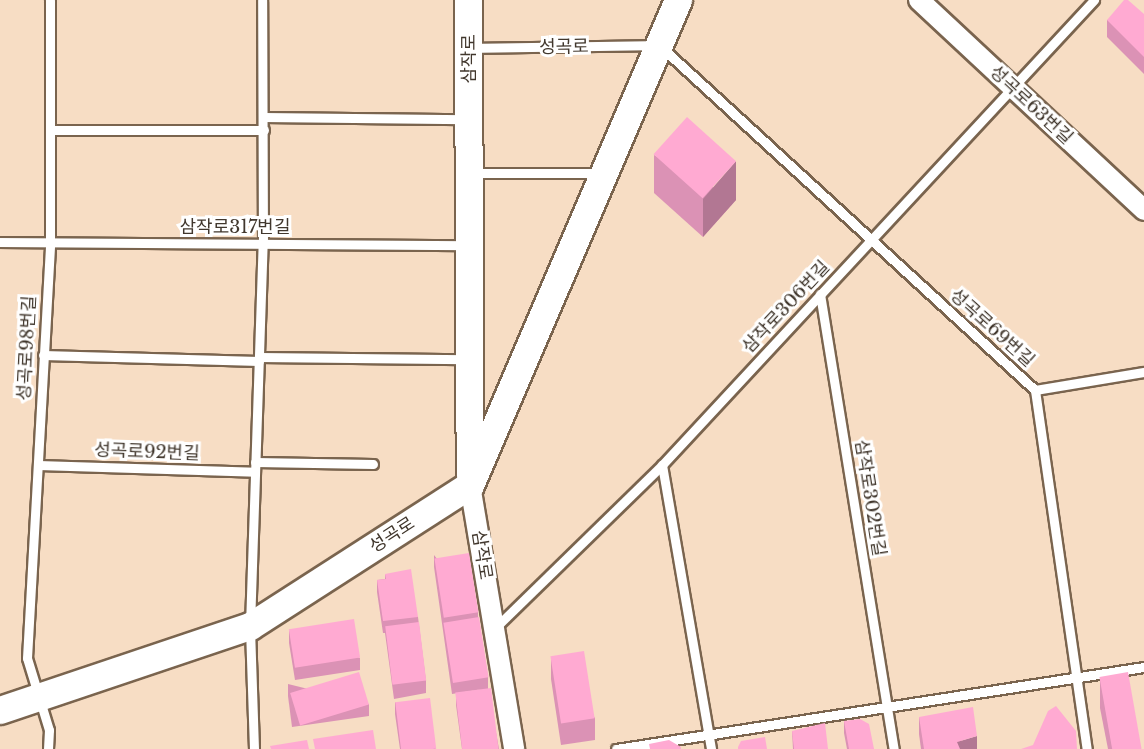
<!DOCTYPE html>
<html>
<head>
<meta charset="utf-8">
<style>
  body { margin:0 }
  #map { position:relative; width:1144px; height:749px; overflow:hidden; background:#f7ddc4; font-family:"Libre Baskerville","Noto Sans KR",serif }
  div>[style] { position:absolute }
  .roads { filter:drop-shadow(2px 0 #7a644e) drop-shadow(-2px 0 #7a644e) drop-shadow(0 2px #7a644e) drop-shadow(0 -2px #7a644e) }
  .lane>* { height:9px; margin:-4.5px; padding:0 4.5px; transform-origin:4.5px; border-radius:4.5px; background:#fff }
  .street>* { height:20px; margin:-10px; padding:0 10px; transform-origin:10px; border-radius:10px; background:#fff }
  .secondary>* { height:27px; margin:-13.5px; padding:0 13.5px; transform-origin:13.5px; border-radius:13.5px; background:#fff }
  .wall>* { inset:0; background:#db92b5 }
  .shaded-wall>* { inset:0; background:#b27793 }
  .building>* { inset:0; background:#ffaad2; transform-origin:0 0 }
  span { translate:-50% -50%; white-space:nowrap; text-align:center; line-height:1.15; -webkit-text-stroke:6px #fff; paint-order:stroke }
  .street-label { font-size:18px; color:#41372d }
</style>
</head>
<body>
<div id="map">
  <div class="roads">
    <div class="lane">
      <div style="left:470px;top:48px;width:189px;rotate:-0.9deg"></div>
      <div style="left:659px;top:45px;width:510px;rotate:42.54deg"></div>
      <div style="left:1035px;top:390px;width:363px;rotate:81.8deg"></div>
      <div style="left:263px;top:117px;width:204px;rotate:0.6deg"></div>
      <div style="left:50px;top:130px;width:214px"></div>
      <div style="left:472px;top:173px;width:127px"></div>
      <div style="left:0;top:242px;width:466px;rotate:0.4deg"></div>
      <div style="left:820px;top:294px;width:461px;rotate:80.8deg"></div>
      <div style="left:43px;top:355px;width:216px;rotate:1.6deg"></div>
      <div style="left:259px;top:357px;width:208px;rotate:0.6deg"></div>
      <div style="left:1035px;top:390px;width:110px;rotate:-9.4deg"></div>
      <div style="left:255px;top:462px;width:118px;rotate:1deg"></div>
      <div style="left:38px;top:465px;width:217px;rotate:1.8deg"></div>
      <div style="left:662px;top:465px;width:288px;rotate:80.2deg"></div>
      <div style="left:494px;top:629px;width:235px;rotate:-44.3deg"></div>
      <div style="left:662px;top:465px;width:635px;rotate:-47.11deg"></div>
      <div style="left:48px;top:749px;width:19px;rotate:-87deg"></div>
      <div style="left:49px;top:730px;width:75px;rotate:-107deg"></div>
      <div style="left:27px;top:658px;width:417px;rotate:-86.8deg"></div>
      <div style="left:50px;top:242px;width:242px;rotate:-90deg"></div>
      <div style="left:254px;top:749px;width:123px;rotate:-91.9deg"></div>
      <div style="left:250px;top:626px;width:382px;rotate:-88.1deg"></div>
      <div style="left:263px;top:244px;width:244px;rotate:-90.2deg"></div>
      <div style="left:616px;top:749px;width:534px;rotate:-8.83deg"></div>
    </div>
    <div class="street">
      <div style="left:919px;top:0;width:308px;rotate:43deg"></div>
      <div style="left:470px;top:485px;width:268px;rotate:80.5deg"></div>
    </div>
    <div class="secondary">
      <div style="left:468px;top:0;width:475px;rotate:89.8deg"></div>
      <div style="left:0;top:710px;width:264px;rotate:-18.6deg"></div>
      <div style="left:250px;top:626px;width:261px;rotate:-32.7deg"></div>
      <div style="left:470px;top:485px;width:528px;rotate:-66.79deg"></div>
    </div>
  </div>
  <div class="wall">
    <div style="clip-path:polygon(1144px 14px,1144px 74px,1107px 37px,1107px 20px)"></div>
    <div style="clip-path:polygon(654px 155px,736px 200px,703px 237px,654px 193px)"></div>
    <div style="clip-path:polygon(434px 555px,478px 612px,478px 617px,488px 677px,488px 688px,499px 749px,462px 749px,456px 705px,456px 694px,483px 689px,452px 694px,434px 567px)"></div>
    <div style="clip-path:polygon(385px 574px,418px 617px,426px 681px,426px 693px,394px 699px,385px 633px,383px 633px,377px 592px,377px 580px,385px 579px)"></div>
    <div style="clip-path:polygon(289px 631px,360px 658px,360px 670px,295px 680px,289px 643px)"></div>
    <div style="clip-path:polygon(551px 657px,595px 718px,595px 740px,561px 745px,551px 679px)"></div>
    <div style="clip-path:polygon(1100px 679px,1141px 749px,1108px 749px,1100px 708px)"></div>
    <div style="clip-path:polygon(288px 684px,369px 704px,369px 716px,292px 727px,288px 696px)"></div>
    <div style="clip-path:polygon(395px 702px,436px 749px,400px 749px,395px 714px)"></div>
    <div style="clip-path:polygon(919px 717px,977px 749px,921px 749px,919px 734px)"></div>
    <div style="clip-path:polygon(844px 721px,874px 749px,847px 749px,844px 733px)"></div>
    <div style="clip-path:polygon(792px 731px,828px 749px,793px 749px)"></div>
  </div>
  <div class="shaded-wall">
    <div style="clip-path:polygon(736px 161px,736px 200px,703px 237px,703px 199px)"></div>
    <div style="clip-path:polygon(977px 736px,977px 749px,957px 749px,957px 742px)"></div>
  </div>
  <div class="building">
    <div style="clip-path:polygon(1124px 0,1128px 0,1144px 14px,1144px 57px,1107px 20px)"></div>
    <div style="left:687px;top:117px;width:66px;height:50px;rotate:42deg"></div>
    <div style="left:469px;top:553px;width:60px;height:35px;rotate:81deg"></div>
    <div style="clip-path:polygon(411px 569px,418px 617px,383px 621px,377px 580px,386px 579px,385px 574px)"></div>
    <div style="left:479px;top:617px;width:61px;height:36px;rotate:81deg"></div>
    <div style="left:354px;top:619px;width:39px;height:66px;rotate:81deg"></div>
    <div style="left:419px;top:622px;width:59px;height:34px;rotate:83deg"></div>
    <div style="left:584px;top:651px;width:68px;height:34px;rotate:81deg"></div>
    <div style="left:359px;top:672px;width:34px;height:72px;rotate:73deg"></div>
    <div style="left:1128px;top:672px;width:78px;height:29px;rotate:80deg"></div>
    <div style="left:491px;top:688px;width:62px;height:36px;rotate:83deg"></div>
    <div style="left:430px;top:698px;width:51px;height:35px;rotate:83deg"></div>
    <div style="clip-path:polygon(1056px 706px,1076px 731px,1077px 749px,1021px 749px,1033px 745px,1048px 711px)"></div>
    <div style="clip-path:polygon(973px 707px,977px 736px,957px 742px,960px 749px,924px 749px,919px 717px)"></div>
    <div style="clip-path:polygon(860px 719px,869px 724px,874px 749px,849px 749px,844px 721px)"></div>
    <div style="clip-path:polygon(825px 723px,828px 749px,794px 749px,792px 731px)"></div>
    <div style="clip-path:polygon(373px 730px,376px 749px,315px 749px,313px 739px)"></div>
    <div style="clip-path:polygon(765px 737px,767px 749px,738px 749px,738px 747px,741px 741px)"></div>
    <div style="clip-path:polygon(307px 740px,309px 749px,271px 749px,270px 746px)"></div>
    <div style="clip-path:polygon(669px 740px,681px 747px,681px 749px,650px 749px,649px 744px)"></div>
  </div>
  <div class="street-label">
    <span style="left:564px;top:47px;rotate:-1deg">성곡로</span>
    <span style="left:469px;top:59px;rotate:-90deg">삼작로</span>
    <span style="left:1031px;top:105px;rotate:43deg">성곡로63번길</span>
    <span style="left:235px;top:227px">삼작로317번길</span>
    <span style="left:786px;top:307px;rotate:-47deg">삼작로306번길</span>
    <span style="left:992px;top:328px;rotate:42deg">성곡로69번길</span>
    <span style="left:27px;top:348px;rotate:-87deg">성곡로98번길</span>
    <span style="left:147px;top:452px;rotate:2deg">성곡로92번길</span>
    <span style="left:870px;top:498px;rotate:81deg">삼작로302번길</span>
    <span style="left:392px;top:535px;rotate:-33deg">성곡로</span>
    <span style="left:482px;top:555px;rotate:81deg">삼작로</span>
  </div>
</div>
</body>
</html>
